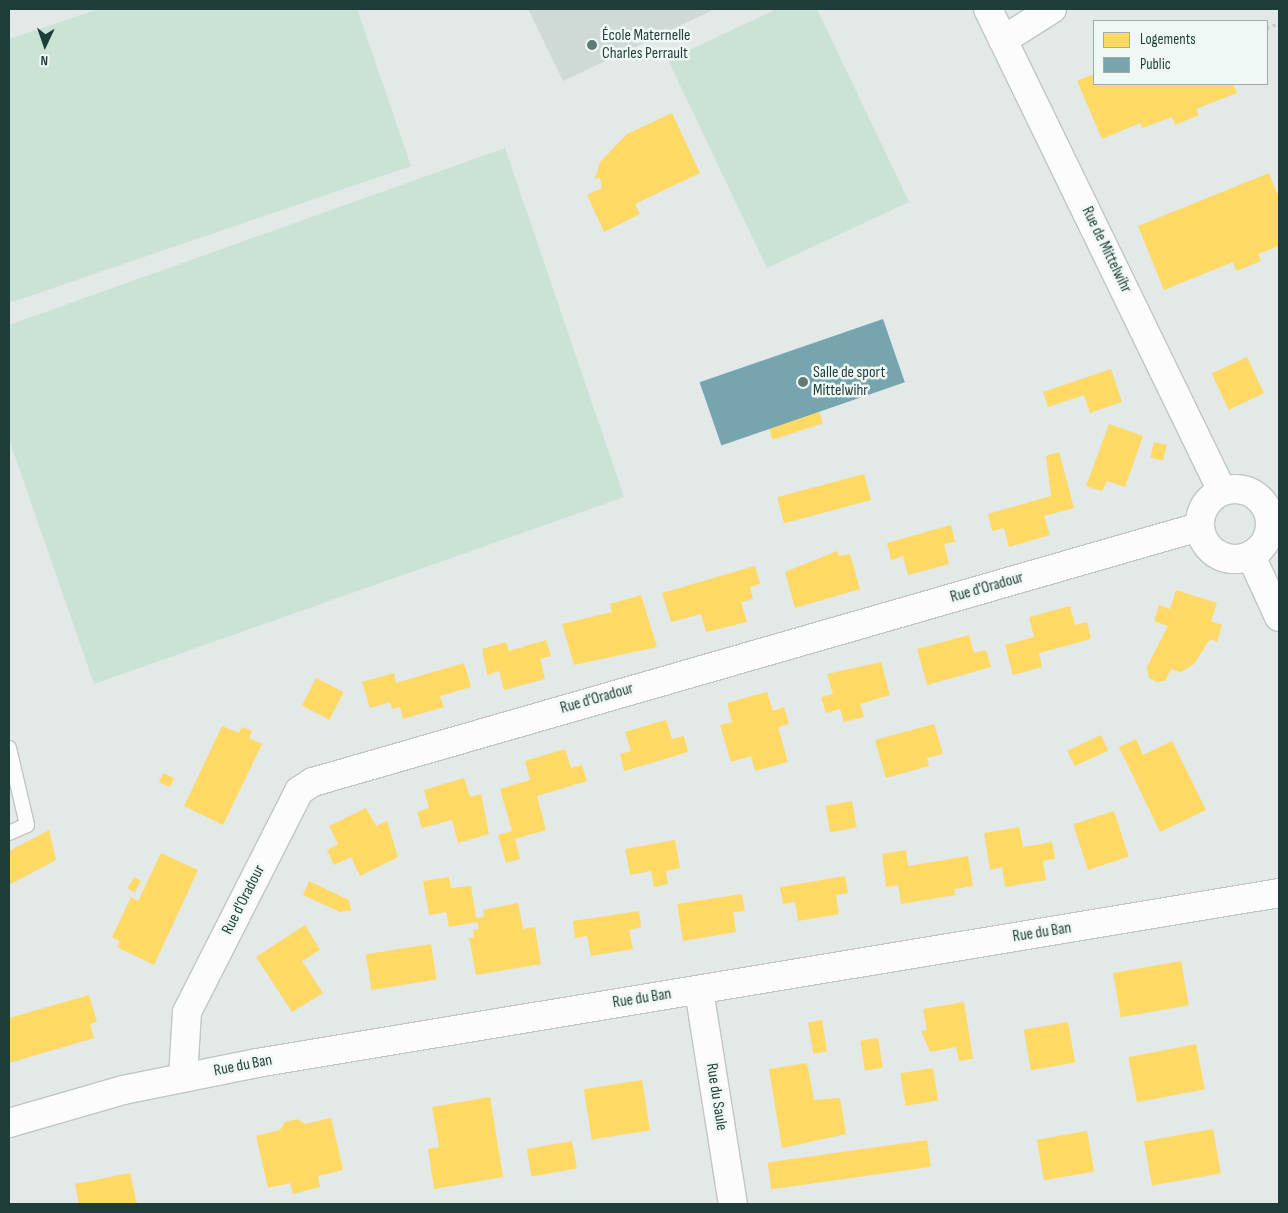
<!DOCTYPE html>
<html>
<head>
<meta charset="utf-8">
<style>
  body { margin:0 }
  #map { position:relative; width:1288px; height:1213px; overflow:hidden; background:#e2e9e7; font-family:"Sofia Sans Condensed",sans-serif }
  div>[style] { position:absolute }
  .built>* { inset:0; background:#cfdad7 }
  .green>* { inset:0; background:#cae3d5 }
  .homes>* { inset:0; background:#ffd966; transform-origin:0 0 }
  .public>* { inset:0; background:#76a5af; transform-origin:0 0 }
  .path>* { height:3px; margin-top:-1.5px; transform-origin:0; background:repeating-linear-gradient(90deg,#bfc9c8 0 2.5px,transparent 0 6.5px) }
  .roads { filter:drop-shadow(1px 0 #bfc6c4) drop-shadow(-1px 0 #bfc6c4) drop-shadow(0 1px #bfc6c4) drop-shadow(0 -1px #bfc6c4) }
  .lane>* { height:14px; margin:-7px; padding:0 7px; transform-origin:7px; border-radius:7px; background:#fbfcfb }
  .street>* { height:28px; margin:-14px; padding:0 14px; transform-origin:14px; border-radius:14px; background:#fbfcfb }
  .street>.ring { margin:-14px; padding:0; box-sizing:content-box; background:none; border:28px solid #fbfcfb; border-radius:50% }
  .dots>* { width:14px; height:14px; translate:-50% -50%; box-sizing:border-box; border:2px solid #f0f8f5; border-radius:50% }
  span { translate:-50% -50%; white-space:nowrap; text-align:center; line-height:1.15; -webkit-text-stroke:5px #f0f8f5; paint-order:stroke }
  .poi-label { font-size:16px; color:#1f3d38 }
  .left { translate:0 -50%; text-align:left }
  .street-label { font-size:16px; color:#1f3d38 }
  .frame { position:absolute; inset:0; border:10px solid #1f3d38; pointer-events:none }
  .legend { position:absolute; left:1093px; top:20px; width:175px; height:65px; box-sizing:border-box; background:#f0f8f5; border:1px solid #9cada9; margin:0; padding:6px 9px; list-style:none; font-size:15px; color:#1f3d38 }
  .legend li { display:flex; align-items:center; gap:10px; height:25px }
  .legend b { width:25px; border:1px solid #9cada9 }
  .north { position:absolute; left:20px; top:20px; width:50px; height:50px; -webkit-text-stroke:4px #f0f8f5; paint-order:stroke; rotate:183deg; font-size:14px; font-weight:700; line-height:20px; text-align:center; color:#1f3d38 }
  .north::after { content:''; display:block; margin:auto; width:18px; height:22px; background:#1f3d38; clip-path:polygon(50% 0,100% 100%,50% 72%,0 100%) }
</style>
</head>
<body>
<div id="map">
  <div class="built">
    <div style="clip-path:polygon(528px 9px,715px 9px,563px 81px)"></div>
  </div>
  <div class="green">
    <div style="clip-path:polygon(99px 9px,357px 9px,411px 166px,9px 303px,9px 39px)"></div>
    <div style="clip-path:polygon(777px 9px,817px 9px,909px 202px,767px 268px,668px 60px)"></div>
    <div style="clip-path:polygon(505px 148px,624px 497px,94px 684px,9px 439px,9px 325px)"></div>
  </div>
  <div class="homes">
    <div style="clip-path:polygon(1094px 74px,1094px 84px,1233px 84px,1237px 93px,1196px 109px,1199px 115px,1175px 125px,1172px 117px,1142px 128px,1140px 123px,1102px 139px,1077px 81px)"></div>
    <div style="clip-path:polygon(672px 113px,700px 173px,635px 204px,640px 214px,604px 232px,587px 195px,602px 188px,600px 178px,595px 179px,600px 162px,627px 134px)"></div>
    <div style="clip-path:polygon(1269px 173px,1279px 198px,1279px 246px,1258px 254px,1261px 261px,1236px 271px,1233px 262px,1164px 290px,1138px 226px)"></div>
    <div style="left:1247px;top:357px;width:40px;height:39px;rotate:65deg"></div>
    <div style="clip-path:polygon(1111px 369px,1122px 402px,1090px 413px,1084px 395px,1048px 407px,1043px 392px)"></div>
    <div style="left:819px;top:411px;width:13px;height:53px;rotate:72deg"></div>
    <div style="clip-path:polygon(1109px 424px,1143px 436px,1125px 487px,1107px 481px,1102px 491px,1086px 486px)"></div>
    <div style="left:1154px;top:442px;width:13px;height:16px;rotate:13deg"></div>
    <div style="clip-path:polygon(1059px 452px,1074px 508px,1044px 516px,1050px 535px,1009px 547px,1004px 528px,992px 531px,988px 514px,1051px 496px,1046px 456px)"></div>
    <div style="left:864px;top:474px;width:27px;height:90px;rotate:75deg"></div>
    <div style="clip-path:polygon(951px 525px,955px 542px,944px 544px,949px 564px,908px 575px,903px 556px,891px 560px,887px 543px)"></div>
    <div style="clip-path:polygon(837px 551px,839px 556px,850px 554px,860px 589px,795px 608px,785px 572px)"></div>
    <div style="clip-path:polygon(755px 566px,760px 584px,750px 587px,753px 599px,741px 602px,747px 622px,706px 632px,701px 614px,671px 622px,662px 593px)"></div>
    <div style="clip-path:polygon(1176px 590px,1217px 603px,1211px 621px,1222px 625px,1217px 642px,1210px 639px,1194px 664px,1181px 672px,1171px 669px,1165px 681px,1157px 682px,1149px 678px,1147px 667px,1168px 626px,1154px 621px,1159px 605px,1170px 609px)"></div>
    <div style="clip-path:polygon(641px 595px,657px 647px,574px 665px,562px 624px,612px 612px,610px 604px)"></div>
    <div style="clip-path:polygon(1070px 606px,1075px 625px,1087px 622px,1091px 639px,1039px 653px,1042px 667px,1013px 675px,1005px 645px,1034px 637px,1029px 617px)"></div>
    <div style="clip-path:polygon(969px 635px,974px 653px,986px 650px,991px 667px,927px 685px,917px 649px)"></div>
    <div style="clip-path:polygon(546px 640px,551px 656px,540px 659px,545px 679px,504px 690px,499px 671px,487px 675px,482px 649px,506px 642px,509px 651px)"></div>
    <div style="clip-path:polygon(881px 662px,890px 695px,860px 704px,864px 717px,844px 722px,840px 709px,826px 713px,821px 697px,833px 694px,827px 674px)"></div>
    <div style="clip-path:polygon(464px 663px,471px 687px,440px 696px,444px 707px,403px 719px,400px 707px,392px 709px,390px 702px,370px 708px,362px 682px,394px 673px,396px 683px)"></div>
    <div style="left:316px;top:678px;width:31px;height:31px;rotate:27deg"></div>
    <div style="clip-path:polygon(767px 692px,773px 711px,784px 707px,789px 724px,778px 727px,788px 762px,755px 771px,751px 756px,731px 762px,720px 725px,732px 722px,727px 703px)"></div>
    <div style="clip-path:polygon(666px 720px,672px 739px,684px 736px,688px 752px,624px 771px,620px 754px,631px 751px,625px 732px)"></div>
    <div style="clip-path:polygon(934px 724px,943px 754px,927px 758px,929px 766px,886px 778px,875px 740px)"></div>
    <div style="clip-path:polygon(222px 726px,239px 733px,242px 727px,252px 731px,249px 738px,262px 744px,223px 825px,184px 806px)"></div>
    <div style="left:1101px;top:735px;width:17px;height:37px;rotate:65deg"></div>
    <div style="clip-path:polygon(1136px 739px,1143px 755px,1172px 741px,1206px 810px,1160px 832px,1119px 747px)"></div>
    <div style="clip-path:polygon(565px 749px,571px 768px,582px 765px,587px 781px,537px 796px,546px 830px,515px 839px,520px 859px,506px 863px,498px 835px,512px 831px,500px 789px,530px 780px,525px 761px)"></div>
    <div style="left:163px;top:773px;width:12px;height:10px;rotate:24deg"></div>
    <div style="clip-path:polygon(464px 778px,470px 797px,481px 794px,489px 834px,458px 843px,452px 820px,422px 828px,417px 812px,429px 808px,424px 790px)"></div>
    <div style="left:852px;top:801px;width:27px;height:27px;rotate:80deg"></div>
    <div style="clip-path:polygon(366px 808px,376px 826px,387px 821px,398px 857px,360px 876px,351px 857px,334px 865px,327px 850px,338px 844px,329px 826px)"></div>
    <div style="left:1114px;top:811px;width:48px;height:43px;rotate:72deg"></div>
    <div style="clip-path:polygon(1019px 827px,1023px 847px,1052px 842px,1055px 859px,1043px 861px,1046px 880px,1005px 887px,1002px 867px,990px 870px,984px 833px)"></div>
    <div style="clip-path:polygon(49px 830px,56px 860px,9px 885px,9px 851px)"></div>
    <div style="clip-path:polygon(675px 840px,680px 868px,666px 871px,668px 884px,654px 887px,651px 871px,630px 875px,625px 849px)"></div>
    <div style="clip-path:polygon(906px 850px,908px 866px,968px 856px,973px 886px,954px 889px,955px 895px,901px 904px,898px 885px,886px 887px,882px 854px)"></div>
    <div style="clip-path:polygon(161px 853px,198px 870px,154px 965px,117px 947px,120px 941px,112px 937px,131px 897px,138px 901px)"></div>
    <div style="clip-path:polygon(845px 876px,848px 893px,836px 895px,839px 914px,798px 921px,795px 902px,783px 904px,780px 887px)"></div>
    <div style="left:134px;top:877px;width:8px;height:13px;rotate:30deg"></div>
    <div style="clip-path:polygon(449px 877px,451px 888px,471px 886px,476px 918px,484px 917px,483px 910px,518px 903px,523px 929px,535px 927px,541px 964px,476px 975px,469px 938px,474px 937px,473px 930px,479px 929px,477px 922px,449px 927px,446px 912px,429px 915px,423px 881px)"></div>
    <div style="clip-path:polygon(309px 881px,349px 900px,351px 910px,340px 912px,303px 895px)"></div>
    <div style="clip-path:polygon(742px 894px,745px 911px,733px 912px,736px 932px,683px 941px,677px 904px)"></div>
    <div style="clip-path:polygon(639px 911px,641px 927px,629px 930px,633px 949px,591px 956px,587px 936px,575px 938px,573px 921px)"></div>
    <div style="clip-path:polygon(305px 925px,320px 950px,302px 961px,323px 993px,292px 1012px,256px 957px)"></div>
    <div style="left:431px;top:944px;width:36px;height:66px;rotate:81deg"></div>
    <div style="left:1181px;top:961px;width:45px;height:69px;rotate:80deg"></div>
    <div style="clip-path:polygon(89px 995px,97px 1022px,90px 1024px,94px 1038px,9px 1063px,9px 1018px)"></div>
    <div style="clip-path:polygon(964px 1002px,973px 1059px,959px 1061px,956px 1047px,930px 1052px,921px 1031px,927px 1030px,923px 1009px)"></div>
    <div style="left:822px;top:1020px;width:32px;height:14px;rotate:81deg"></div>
    <div style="left:1068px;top:1022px;width:41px;height:45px;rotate:80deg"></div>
    <div style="left:878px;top:1038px;width:30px;height:18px;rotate:81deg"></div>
    <div style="left:1196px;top:1044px;width:46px;height:69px;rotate:79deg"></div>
    <div style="clip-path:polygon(807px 1063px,814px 1100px,840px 1098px,846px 1134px,782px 1148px,769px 1069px)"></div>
    <div style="left:933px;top:1068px;width:33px;height:33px;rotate:81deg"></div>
    <div style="left:642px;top:1080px;width:51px;height:59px;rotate:81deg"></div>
    <div style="clip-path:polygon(490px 1097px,503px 1177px,434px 1189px,428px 1149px,439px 1147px,432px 1107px)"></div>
    <div style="clip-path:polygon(331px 1118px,343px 1170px,318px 1176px,320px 1187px,293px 1194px,290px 1183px,268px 1188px,256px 1136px,280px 1130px,285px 1122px,297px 1119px,305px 1124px)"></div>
    <div style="left:1213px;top:1129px;width:45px;height:70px;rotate:80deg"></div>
    <div style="left:1087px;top:1131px;width:41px;height:51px;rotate:80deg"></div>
    <div style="left:927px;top:1140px;width:27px;height:161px;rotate:82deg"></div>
    <div style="left:572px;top:1141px;width:28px;height:46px;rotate:80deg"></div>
    <div style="clip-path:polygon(130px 1173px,137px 1204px,79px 1204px,75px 1184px)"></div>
  </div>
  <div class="public">
    <div style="left:883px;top:319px;width:67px;height:194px;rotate:71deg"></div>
  </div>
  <div class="path">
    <div style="left:1267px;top:28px;width:13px;rotate:-23deg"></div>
  </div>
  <div class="roads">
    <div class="lane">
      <div style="left:9px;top:748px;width:79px;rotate:76.8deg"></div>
      <div style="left:27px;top:825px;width:20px;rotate:156deg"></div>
    </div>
    <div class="street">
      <div style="left:988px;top:9px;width:536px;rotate:64.1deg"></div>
      <div style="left:1003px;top:40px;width:58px;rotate:-32.3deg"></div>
      <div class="ring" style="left:1200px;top:489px;width:42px;height:42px"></div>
      <div style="left:1251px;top:556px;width:67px;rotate:65.3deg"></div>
      <div style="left:699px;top:990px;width:217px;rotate:81deg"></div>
      <div style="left:183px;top:1077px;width:65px;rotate:-86.5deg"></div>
      <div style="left:187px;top:1012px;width:248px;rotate:-63.1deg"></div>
      <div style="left:299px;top:791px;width:17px;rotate:-33deg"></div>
      <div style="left:313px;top:782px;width:922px;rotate:-16.06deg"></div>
      <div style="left:9px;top:1123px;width:119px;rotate:-16.1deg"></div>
      <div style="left:123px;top:1090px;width:137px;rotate:-11.4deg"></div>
      <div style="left:257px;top:1063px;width:1036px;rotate:-9.44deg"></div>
    </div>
  </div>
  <div class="dots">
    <div style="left:592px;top:45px;background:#637975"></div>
    <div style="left:803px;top:382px;background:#637975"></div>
  </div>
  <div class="poi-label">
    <span class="left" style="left:602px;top:45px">École Maternelle<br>Charles Perrault</span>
    <span class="left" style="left:813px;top:382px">Salle de sport<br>Mittelwihr</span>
  </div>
  <div class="street-label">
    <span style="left:1106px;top:250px;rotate:64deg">Rue de Mittelwihr</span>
    <span style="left:987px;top:588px;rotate:-16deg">Rue d'Oradour</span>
    <span style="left:597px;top:699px;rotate:-16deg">Rue d'Oradour</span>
    <span style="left:244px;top:900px;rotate:-63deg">Rue d'Oradour</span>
    <span style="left:1042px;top:933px;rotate:-9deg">Rue du Ban</span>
    <span style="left:642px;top:999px;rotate:-9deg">Rue du Ban</span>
    <span style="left:243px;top:1066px;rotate:-11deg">Rue du Ban</span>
    <span style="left:716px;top:1097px;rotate:81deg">Rue du Saule</span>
  </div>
  <div class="frame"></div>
  <ul class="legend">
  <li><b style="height:14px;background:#ffd966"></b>Logements</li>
  <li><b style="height:14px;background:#76a5af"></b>Public</li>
  </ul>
  <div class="north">N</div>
</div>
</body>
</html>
